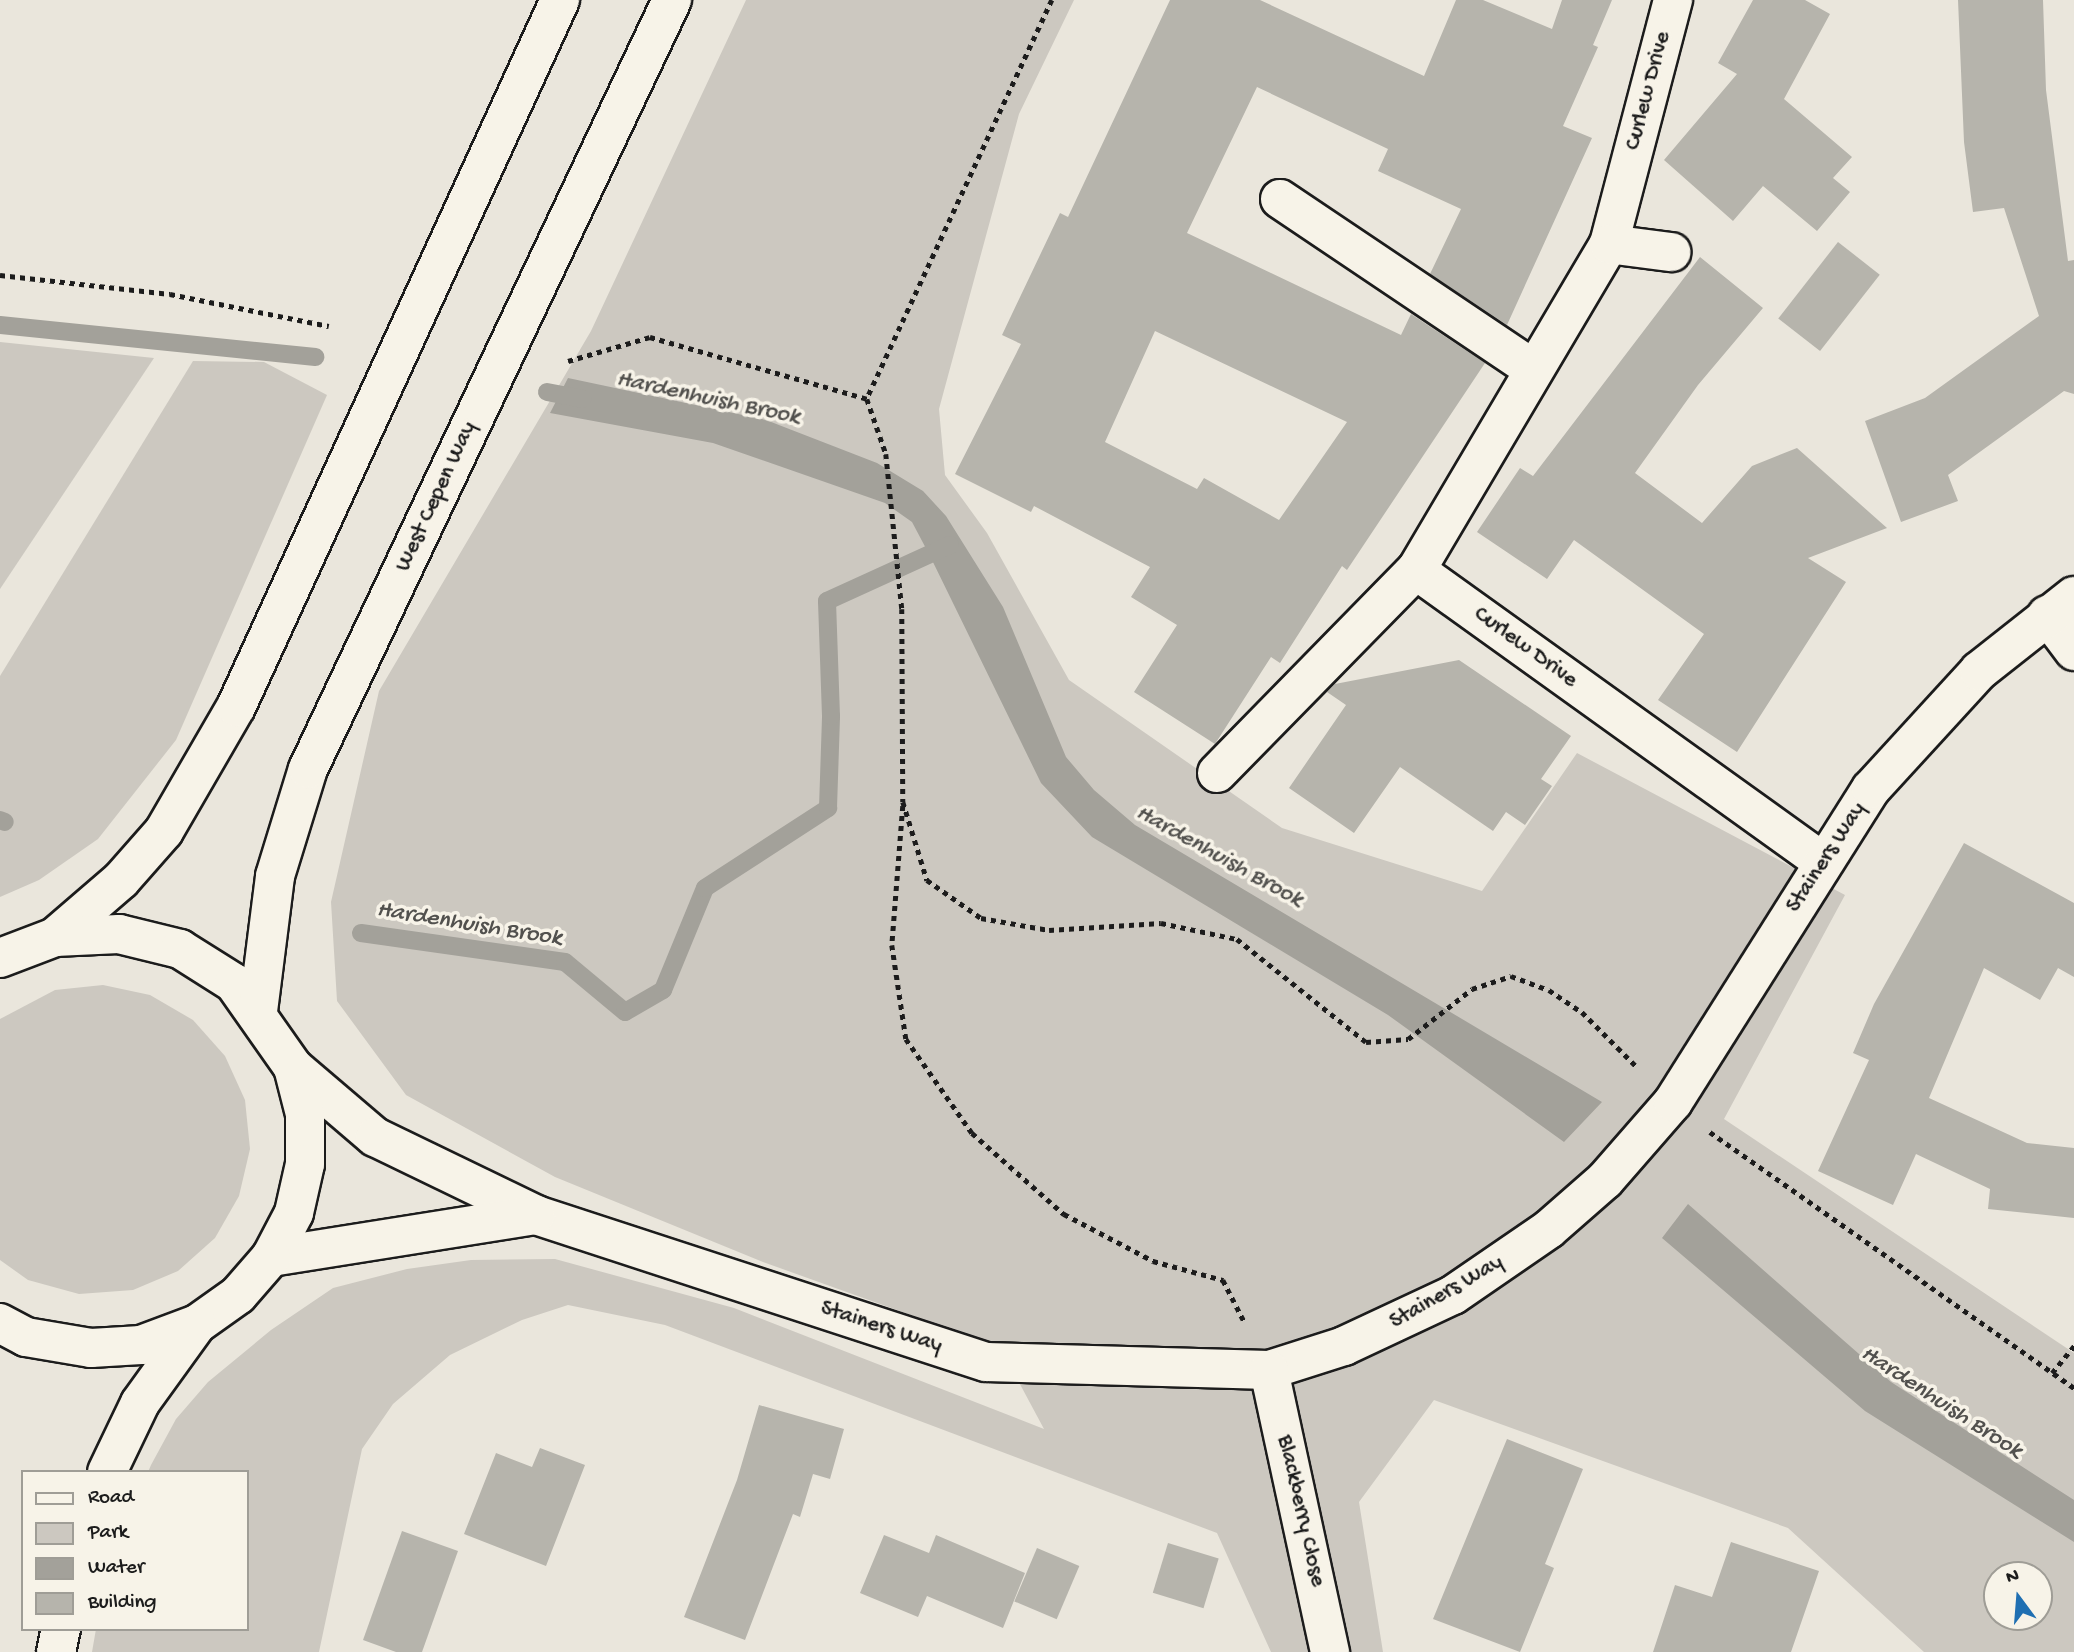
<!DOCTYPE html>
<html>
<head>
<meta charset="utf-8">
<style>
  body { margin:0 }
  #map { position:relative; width:2074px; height:1652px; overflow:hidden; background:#eae6dc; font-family:"Gochi Hand",sans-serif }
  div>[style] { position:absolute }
  .green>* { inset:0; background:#ccc8c0 }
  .water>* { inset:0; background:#a3a19a }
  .stream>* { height:18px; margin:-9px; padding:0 9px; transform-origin:9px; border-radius:9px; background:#a3a19a }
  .building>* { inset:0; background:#b6b4ac; transform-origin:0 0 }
  .path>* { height:4.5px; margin-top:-2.25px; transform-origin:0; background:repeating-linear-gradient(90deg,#1c1c1c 0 5px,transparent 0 10px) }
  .roads { filter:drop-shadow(2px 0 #1c1c1c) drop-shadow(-2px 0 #1c1c1c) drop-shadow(0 2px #1c1c1c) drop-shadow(0 -2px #1c1c1c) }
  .minor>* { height:38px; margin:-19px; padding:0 19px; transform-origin:19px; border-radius:19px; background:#f7f3e8 }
  .trunk>* { height:38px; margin:-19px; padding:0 19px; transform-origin:19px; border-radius:19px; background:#f7f3e8 }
  span { translate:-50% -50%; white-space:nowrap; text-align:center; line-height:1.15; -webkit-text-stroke:7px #f7f3e8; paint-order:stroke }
  .street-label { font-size:23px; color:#1c1c1c }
  .water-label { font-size:24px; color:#52514e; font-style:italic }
  .legend { position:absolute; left:21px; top:1470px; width:228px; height:161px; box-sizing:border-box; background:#f7f3e8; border:2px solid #9f9d96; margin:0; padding:9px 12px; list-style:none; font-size:21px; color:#1c1c1c }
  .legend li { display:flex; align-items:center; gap:14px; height:35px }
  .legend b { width:35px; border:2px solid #9f9d96 }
  .north { position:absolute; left:1983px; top:1561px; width:70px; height:70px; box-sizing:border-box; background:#f7f3e8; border:2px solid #9f9d96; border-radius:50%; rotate:344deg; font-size:19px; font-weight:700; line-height:28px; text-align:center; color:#1c1c1c }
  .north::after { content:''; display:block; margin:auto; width:24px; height:32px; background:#1f6fb2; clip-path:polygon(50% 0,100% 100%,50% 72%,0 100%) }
</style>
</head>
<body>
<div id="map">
  <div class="green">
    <div style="clip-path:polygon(evenodd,746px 0,1074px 0,1019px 114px,939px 409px,945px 475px,987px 533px,1069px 680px,1282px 828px,1482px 891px,1577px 753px,1845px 895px,1724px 1119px,2074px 1353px,2074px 1652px,1924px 1652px,1788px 1528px,1434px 1400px,1359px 1502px,1383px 1652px,1271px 1652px,1217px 1533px,665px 1325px,568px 1305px,522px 1320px,450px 1355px,393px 1404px,362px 1449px,319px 1652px,92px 1652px,96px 1629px,247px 1629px,247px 1472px,148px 1472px,151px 1465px,176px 1419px,208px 1382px,271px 1330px,333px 1288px,407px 1269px,471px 1260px,555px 1259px,734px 1308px,1044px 1429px,1000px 1347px,763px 1262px,555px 1177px,406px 1095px,337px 1001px,331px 902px,379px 691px,591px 331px,746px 0,1997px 1575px,2039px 1575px,2039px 1617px,1997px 1617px,1997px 1575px)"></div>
    <div style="clip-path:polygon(0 342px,154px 358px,0 589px)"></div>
    <div style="clip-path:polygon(193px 361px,264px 362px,327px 395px,176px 740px,98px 839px,39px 880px,0 897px,0 676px)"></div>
    <div style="clip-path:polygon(103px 985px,150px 995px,193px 1020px,225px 1056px,245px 1100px,250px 1149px,239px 1196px,215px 1238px,178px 1271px,133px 1290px,79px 1294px,28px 1280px,0 1260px,0 1019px,55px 990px)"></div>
  </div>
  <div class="water">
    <div style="clip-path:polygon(568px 378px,766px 420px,877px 463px,923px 491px,946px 516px,1003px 607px,1066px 757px,1094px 790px,1135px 825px,1602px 1102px,1564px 1142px,1388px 1015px,1092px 837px,1041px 783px,930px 556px,912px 522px,885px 503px,713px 443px,550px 413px)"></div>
    <div style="clip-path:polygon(1688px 1204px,1891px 1382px,2074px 1500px,2074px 1542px,1865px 1411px,1662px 1238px)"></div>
  </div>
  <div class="stream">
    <div style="left:0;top:325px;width:317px;rotate:5.8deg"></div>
    <div style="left:547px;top:392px;width:36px;rotate:11deg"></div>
    <div style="left:0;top:820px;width:5px;rotate:22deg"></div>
    <div style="left:361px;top:933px;width:206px;rotate:8.1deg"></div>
    <div style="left:565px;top:962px;width:78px;rotate:39.8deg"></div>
    <div style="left:625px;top:1012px;width:44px;rotate:-30.1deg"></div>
    <div style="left:663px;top:990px;width:110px;rotate:-67.6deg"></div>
    <div style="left:705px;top:888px;width:147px;rotate:-33deg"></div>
    <div style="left:828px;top:808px;width:92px;rotate:-88.1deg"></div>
    <div style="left:831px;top:716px;width:115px;rotate:-92deg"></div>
    <div style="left:827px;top:601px;width:135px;rotate:-24.5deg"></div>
  </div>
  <div class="building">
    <div style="clip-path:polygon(evenodd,1170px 0,1260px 0,1424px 76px,1456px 0,1483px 0,1552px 29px,1562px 0,1612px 0,1593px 45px,1598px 47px,1563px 126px,1592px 138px,1507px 325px,1430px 274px,1461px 209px,1378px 171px,1388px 149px,1257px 87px,1187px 233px,1401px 335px,1411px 314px,1485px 363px,1347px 570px,1342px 566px,1280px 663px,1271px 657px,1215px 744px,1134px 692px,1177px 625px,1131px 597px,1150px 567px,1034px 506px,1031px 512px,955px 474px,1021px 344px,1002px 335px,1060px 213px,1068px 217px,1170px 0,1155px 331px,1347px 422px,1279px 520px,1204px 478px,1197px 489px,1105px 442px,1155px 331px)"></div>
    <div style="clip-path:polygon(1753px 0,1805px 0,1830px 14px,1784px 99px,1852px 157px,1833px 178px,1850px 192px,1817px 231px,1763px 186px,1733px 221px,1664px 160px,1737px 74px,1718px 63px)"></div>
    <div style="clip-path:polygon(1958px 0,2043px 0,2046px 90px,2068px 261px,2074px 260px,2074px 394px,2064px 391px,1948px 475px,1958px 501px,1901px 522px,1865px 421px,1925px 398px,2039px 316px,2004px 208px,1973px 212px,1964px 142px)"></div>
    <div style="left:1838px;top:242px;width:53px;height:97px;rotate:38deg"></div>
    <div style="clip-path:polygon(1700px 257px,1763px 308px,1698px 385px,1635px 473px,1702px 523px,1752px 466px,1797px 448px,1887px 528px,1808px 558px,1846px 582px,1737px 752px,1658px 700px,1704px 634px,1574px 540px,1547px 579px,1477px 532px,1520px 468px,1533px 476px)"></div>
    <div style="clip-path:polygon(1459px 660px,1571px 736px,1541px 779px,1552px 786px,1525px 825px,1506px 812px,1493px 831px,1400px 767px,1354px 833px,1289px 788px,1346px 705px,1327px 692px,1335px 684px)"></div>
    <div style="clip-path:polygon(1964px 843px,2074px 903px,2074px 977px,2058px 968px,2040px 1000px,1984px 968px,1929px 1098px,2027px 1143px,2074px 1148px,2074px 1218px,1988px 1209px,1990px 1189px,1916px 1154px,1893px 1205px,1818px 1171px,1869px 1060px,1853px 1053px,1874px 1004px)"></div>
    <div style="clip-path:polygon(759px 1405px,844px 1429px,830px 1479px,813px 1474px,800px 1517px,793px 1514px,745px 1640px,684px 1617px,737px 1480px)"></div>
    <div style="clip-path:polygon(1507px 1439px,1583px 1469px,1545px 1564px,1554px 1568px,1520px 1652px,1433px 1619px)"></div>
    <div style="clip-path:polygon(540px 1448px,585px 1465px,546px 1566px,464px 1534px,496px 1453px,532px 1467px)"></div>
    <div style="clip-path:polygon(402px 1531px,458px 1551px,422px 1652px,396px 1652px,363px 1640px)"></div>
    <div style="clip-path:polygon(884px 1535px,929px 1553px,936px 1535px,1025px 1573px,1003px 1628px,927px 1596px,918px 1617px,860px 1593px)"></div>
    <div style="clip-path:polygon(1731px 1542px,1819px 1571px,1791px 1652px,1653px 1652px,1675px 1585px,1712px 1597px)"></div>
    <div style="left:1168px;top:1543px;width:53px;height:52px;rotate:17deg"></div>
    <div style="left:1037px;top:1548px;width:46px;height:58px;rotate:23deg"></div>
  </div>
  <div class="path">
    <div style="left:1052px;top:0;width:440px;rotate:114.9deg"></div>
    <div style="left:867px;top:399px;width:58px;rotate:70.9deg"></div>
    <div style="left:886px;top:454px;width:156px;rotate:84.1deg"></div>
    <div style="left:902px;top:609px;width:193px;rotate:89.7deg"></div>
    <div style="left:903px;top:802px;width:82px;rotate:72.9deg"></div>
    <div style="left:927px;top:880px;width:66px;rotate:35.1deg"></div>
    <div style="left:981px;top:918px;width:69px;rotate:10deg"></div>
    <div style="left:1049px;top:930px;width:112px;rotate:-3.6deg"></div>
    <div style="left:1161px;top:923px;width:78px;rotate:11.9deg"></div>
    <div style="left:1237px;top:939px;width:165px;rotate:38.6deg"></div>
    <div style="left:1366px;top:1042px;width:42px;rotate:-4.1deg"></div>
    <div style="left:1408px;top:1039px;width:81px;rotate:-38deg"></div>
    <div style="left:1472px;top:989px;width:41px;rotate:-18.4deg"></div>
    <div style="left:1511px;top:976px;width:40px;rotate:20.2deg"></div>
    <div style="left:1549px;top:990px;width:40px;rotate:34deg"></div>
    <div style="left:1582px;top:1012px;width:79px;rotate:45deg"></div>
    <div style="left:0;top:275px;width:171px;rotate:6.4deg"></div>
    <div style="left:170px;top:294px;width:162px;rotate:11.4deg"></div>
    <div style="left:568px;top:361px;width:85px;rotate:-16.3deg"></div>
    <div style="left:650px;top:337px;width:226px;rotate:15.9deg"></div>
    <div style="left:903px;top:806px;width:139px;rotate:94.5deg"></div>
    <div style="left:892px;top:945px;width:95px;rotate:81.5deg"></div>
    <div style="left:906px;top:1039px;width:115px;rotate:54.9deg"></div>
    <div style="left:972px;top:1133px;width:123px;rotate:41.4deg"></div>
    <div style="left:1064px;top:1214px;width:101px;rotate:27.8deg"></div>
    <div style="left:1153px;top:1261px;width:73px;rotate:15.2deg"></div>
    <div style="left:1223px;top:1280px;width:46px;rotate:62.9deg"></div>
    <div style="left:1710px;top:1132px;width:445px;rotate:35.1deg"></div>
    <div style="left:2052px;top:1373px;width:35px;rotate:-51deg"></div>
  </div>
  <div class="roads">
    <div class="minor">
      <div style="left:1673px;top:0;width:252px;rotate:104.7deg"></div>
      <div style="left:1609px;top:244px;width:379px;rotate:120.6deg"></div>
      <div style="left:1416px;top:570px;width:501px;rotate:35.66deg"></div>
      <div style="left:1280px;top:199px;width:305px;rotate:33.9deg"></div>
      <div style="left:1609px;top:244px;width:63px;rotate:7.4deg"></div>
      <div style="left:2047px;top:615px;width:45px;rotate:53.1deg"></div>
      <div style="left:1217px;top:773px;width:284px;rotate:-45.6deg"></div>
      <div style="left:293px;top:1067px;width:108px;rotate:40.5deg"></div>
      <div style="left:375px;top:1137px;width:179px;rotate:25.8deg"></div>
      <div style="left:536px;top:1215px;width:473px;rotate:18.1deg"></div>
      <div style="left:986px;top:1362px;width:283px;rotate:1.6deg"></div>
      <div style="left:1269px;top:1370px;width:79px;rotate:-17.7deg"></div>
      <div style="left:1344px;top:1346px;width:120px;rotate:-25.1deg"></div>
      <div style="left:1453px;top:1295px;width:116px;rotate:-34.5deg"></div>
      <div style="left:1549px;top:1229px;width:74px;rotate:-41.2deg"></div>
      <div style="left:1605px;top:1180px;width:103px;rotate:-48.9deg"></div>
      <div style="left:1673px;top:1102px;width:370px;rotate:-57.7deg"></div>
      <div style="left:1871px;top:789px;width:160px;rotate:-47.5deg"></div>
      <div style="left:1979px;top:671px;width:121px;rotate:-38.3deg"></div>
      <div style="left:271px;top:1257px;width:268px;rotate:-9deg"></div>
      <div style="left:1269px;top:1370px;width:289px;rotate:77.8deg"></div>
    </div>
    <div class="trunk">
      <div style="left:55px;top:937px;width:87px;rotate:-40.8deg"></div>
      <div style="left:121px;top:880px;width:65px;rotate:-48.7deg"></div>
      <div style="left:164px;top:831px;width:143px;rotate:-59.9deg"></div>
      <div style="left:236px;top:707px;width:778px;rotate:-65.38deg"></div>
      <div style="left:0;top:958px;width:59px;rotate:-20.9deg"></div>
      <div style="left:55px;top:937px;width:64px;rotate:-2.7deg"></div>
      <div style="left:119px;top:934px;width:63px;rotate:13.8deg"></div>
      <div style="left:180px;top:949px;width:64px;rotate:32.2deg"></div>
      <div style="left:234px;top:983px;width:103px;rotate:54.9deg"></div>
      <div style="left:293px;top:1067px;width:49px;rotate:75.7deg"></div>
      <div style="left:305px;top:1114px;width:50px;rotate:90deg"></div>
      <div style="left:305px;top:1164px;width:50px;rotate:102.7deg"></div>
      <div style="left:294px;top:1213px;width:50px;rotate:117.6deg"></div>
      <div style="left:271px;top:1257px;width:50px;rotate:131deg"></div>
      <div style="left:238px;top:1295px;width:50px;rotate:144.7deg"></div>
      <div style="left:197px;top:1324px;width:60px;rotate:159.4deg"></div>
      <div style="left:141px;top:1345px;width:50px;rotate:176.6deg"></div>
      <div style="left:91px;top:1348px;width:66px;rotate:-170.4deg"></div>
      <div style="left:26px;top:1337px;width:30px;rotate:-152deg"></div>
      <div style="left:258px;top:1011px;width:136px;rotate:-82.8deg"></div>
      <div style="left:275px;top:876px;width:112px;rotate:-72.9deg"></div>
      <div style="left:308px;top:769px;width:851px;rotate:-64.67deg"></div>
      <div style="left:107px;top:1472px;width:76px;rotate:-64.4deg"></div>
      <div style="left:140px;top:1403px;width:97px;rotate:-54.2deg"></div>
      <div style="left:56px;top:1652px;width:24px;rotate:-78deg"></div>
    </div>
  </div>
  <div class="street-label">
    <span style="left:1649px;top:91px;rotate:-75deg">Curlew Drive</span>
    <span style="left:437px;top:497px;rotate:-65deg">West Cepen Way</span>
    <span style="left:1525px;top:648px;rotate:36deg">Curlew Drive</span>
    <span style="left:1827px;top:858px;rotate:-57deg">Stainers Way</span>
    <span style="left:1447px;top:1293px;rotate:-30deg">Stainers Way</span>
    <span style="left:881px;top:1328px;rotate:18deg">Stainers Way</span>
    <span style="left:1300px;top:1511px;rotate:77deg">Blackberry Close</span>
  </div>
  <div class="water-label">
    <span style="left:708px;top:399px;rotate:12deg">Hardenhuish Brook</span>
    <span style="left:1219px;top:857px;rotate:29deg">Hardenhuish Brook</span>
    <span style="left:469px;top:925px;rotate:9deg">Hardenhuish Brook</span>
    <span style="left:1941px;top:1403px;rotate:33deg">Hardenhuish Brook</span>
  </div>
  <ul class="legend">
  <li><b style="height:9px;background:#f7f3e8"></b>Road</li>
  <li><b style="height:19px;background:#ccc8c0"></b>Park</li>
  <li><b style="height:19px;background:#a3a19a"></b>Water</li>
  <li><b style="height:19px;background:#b6b4ac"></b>Building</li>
  </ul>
  <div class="north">N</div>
</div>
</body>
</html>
